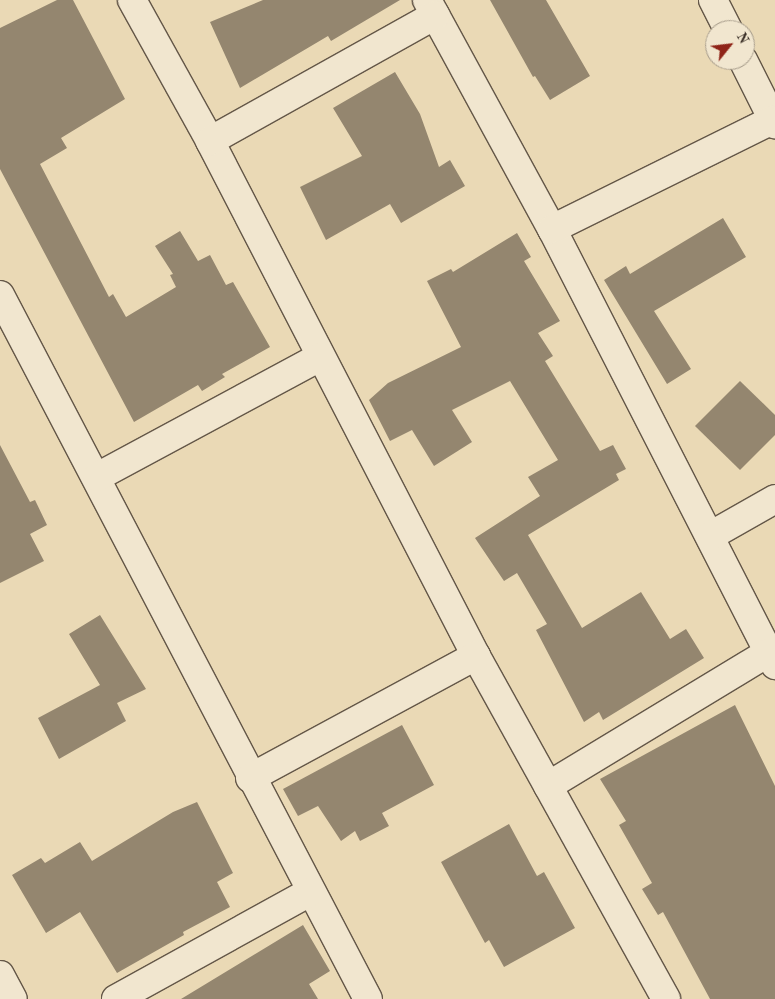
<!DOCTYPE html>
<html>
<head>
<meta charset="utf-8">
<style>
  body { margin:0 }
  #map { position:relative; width:775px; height:999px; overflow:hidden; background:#ead9b5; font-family:"Old Standard TT",serif }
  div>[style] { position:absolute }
  .building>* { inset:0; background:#94866f }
  .roads { filter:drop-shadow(1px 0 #645748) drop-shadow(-1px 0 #645748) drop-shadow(0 1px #645748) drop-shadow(0 -1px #645748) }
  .street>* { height:28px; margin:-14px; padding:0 14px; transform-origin:14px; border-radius:14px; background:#f1e6cf }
  .secondary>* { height:28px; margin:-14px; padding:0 14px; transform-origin:14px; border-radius:14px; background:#f1e6cf }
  span { translate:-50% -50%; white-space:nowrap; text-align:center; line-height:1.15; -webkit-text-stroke:4.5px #f1e6cf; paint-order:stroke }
  .north { position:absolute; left:705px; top:20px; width:50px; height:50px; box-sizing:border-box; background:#f1e6cf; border:1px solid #a79c8b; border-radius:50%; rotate:61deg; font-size:14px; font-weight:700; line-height:20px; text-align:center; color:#372c24 }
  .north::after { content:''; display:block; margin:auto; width:18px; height:22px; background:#8f2418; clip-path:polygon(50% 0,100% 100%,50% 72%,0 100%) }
</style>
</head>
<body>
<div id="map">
  <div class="building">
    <div style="clip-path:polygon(57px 0,73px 0,125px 99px,61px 138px,67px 148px,40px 164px,109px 297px,113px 294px,126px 317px,176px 287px,170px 275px,173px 274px,155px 246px,180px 231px,198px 261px,210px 255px,226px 285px,233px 282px,270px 347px,222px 374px,225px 377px,202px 391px,198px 385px,134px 422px,0 169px,0 28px)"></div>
    <div style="clip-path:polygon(263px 0,400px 0,331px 41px,328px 36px,240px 88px,210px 22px)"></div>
    <div style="clip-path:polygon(490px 0,546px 0,590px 76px,550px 100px,535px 76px,533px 77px)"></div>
    <div style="clip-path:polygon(395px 72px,420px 114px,439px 167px,450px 160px,465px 186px,401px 223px,390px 204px,326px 240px,300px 187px,362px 156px,333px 108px)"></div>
    <div style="clip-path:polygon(723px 218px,746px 257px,654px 311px,691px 369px,667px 384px,604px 280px,626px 266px,630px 274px)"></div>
    <div style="clip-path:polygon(517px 233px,531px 257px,524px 261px,560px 321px,538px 333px,553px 356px,545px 361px,600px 451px,613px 445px,626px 469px,616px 474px,619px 480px,528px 535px,582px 628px,641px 592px,670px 639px,686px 629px,704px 658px,603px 720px,599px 712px,584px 722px,536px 630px,547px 624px,517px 573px,504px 581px,475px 538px,540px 496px,528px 477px,558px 460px,510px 381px,452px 410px,472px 442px,434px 466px,412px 430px,390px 441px,369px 400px,388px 383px,461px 347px,427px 281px,451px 269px,453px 272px)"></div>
    <div style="clip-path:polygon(740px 381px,775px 415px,775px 435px,740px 470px,695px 426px)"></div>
    <div style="clip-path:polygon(0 445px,30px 502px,35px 500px,47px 525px,30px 534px,44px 561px,0 583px)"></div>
    <div style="clip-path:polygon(100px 615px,146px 689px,117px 703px,126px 721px,59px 759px,38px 718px,100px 685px,69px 634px)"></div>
    <div style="clip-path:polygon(735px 705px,775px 786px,775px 999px,710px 999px,663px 912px,658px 915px,642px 889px,652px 883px,619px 825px,626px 821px,600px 779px)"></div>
    <div style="clip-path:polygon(402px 725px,434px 785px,382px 813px,389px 826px,360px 841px,355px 831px,341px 841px,318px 806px,298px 816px,283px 789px)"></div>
    <div style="clip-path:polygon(197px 802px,233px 873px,217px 882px,230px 907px,183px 932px,184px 935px,117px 973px,80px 912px,46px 933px,12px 875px,41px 858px,45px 863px,80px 842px,92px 861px,173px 812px)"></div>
    <div style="clip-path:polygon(509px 824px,537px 876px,544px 872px,575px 928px,504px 967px,489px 940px,485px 943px,441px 862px)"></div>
    <div style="clip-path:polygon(303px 925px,330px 971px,309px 984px,318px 999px,181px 999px)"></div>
  </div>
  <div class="roads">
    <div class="street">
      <div style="left:132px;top:0;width:161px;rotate:61deg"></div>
      <div style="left:210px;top:141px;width:580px;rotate:62.68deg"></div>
      <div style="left:476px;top:656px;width:392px;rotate:61deg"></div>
      <div style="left:427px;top:0;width:261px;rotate:61.4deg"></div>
      <div style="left:552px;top:229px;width:490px;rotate:62.9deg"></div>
      <div style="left:713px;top:0;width:34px;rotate:63deg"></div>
      <div style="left:743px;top:60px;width:72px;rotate:63.4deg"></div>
      <div style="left:210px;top:141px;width:258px;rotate:-29.2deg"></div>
      <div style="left:552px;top:229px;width:246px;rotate:-26.3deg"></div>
      <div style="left:0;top:295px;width:794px;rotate:62.4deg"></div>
      <div style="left:97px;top:477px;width:253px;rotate:-28.3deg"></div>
      <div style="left:710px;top:536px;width:75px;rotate:-29.6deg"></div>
      <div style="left:250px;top:778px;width:257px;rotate:-28.4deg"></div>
      <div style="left:548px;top:786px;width:257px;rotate:-31.2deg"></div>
      <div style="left:116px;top:999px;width:222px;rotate:-28.9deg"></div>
    </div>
    <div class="secondary">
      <div style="left:0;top:975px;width:27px;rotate:62deg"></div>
    </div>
  </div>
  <div class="north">N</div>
</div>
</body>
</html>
